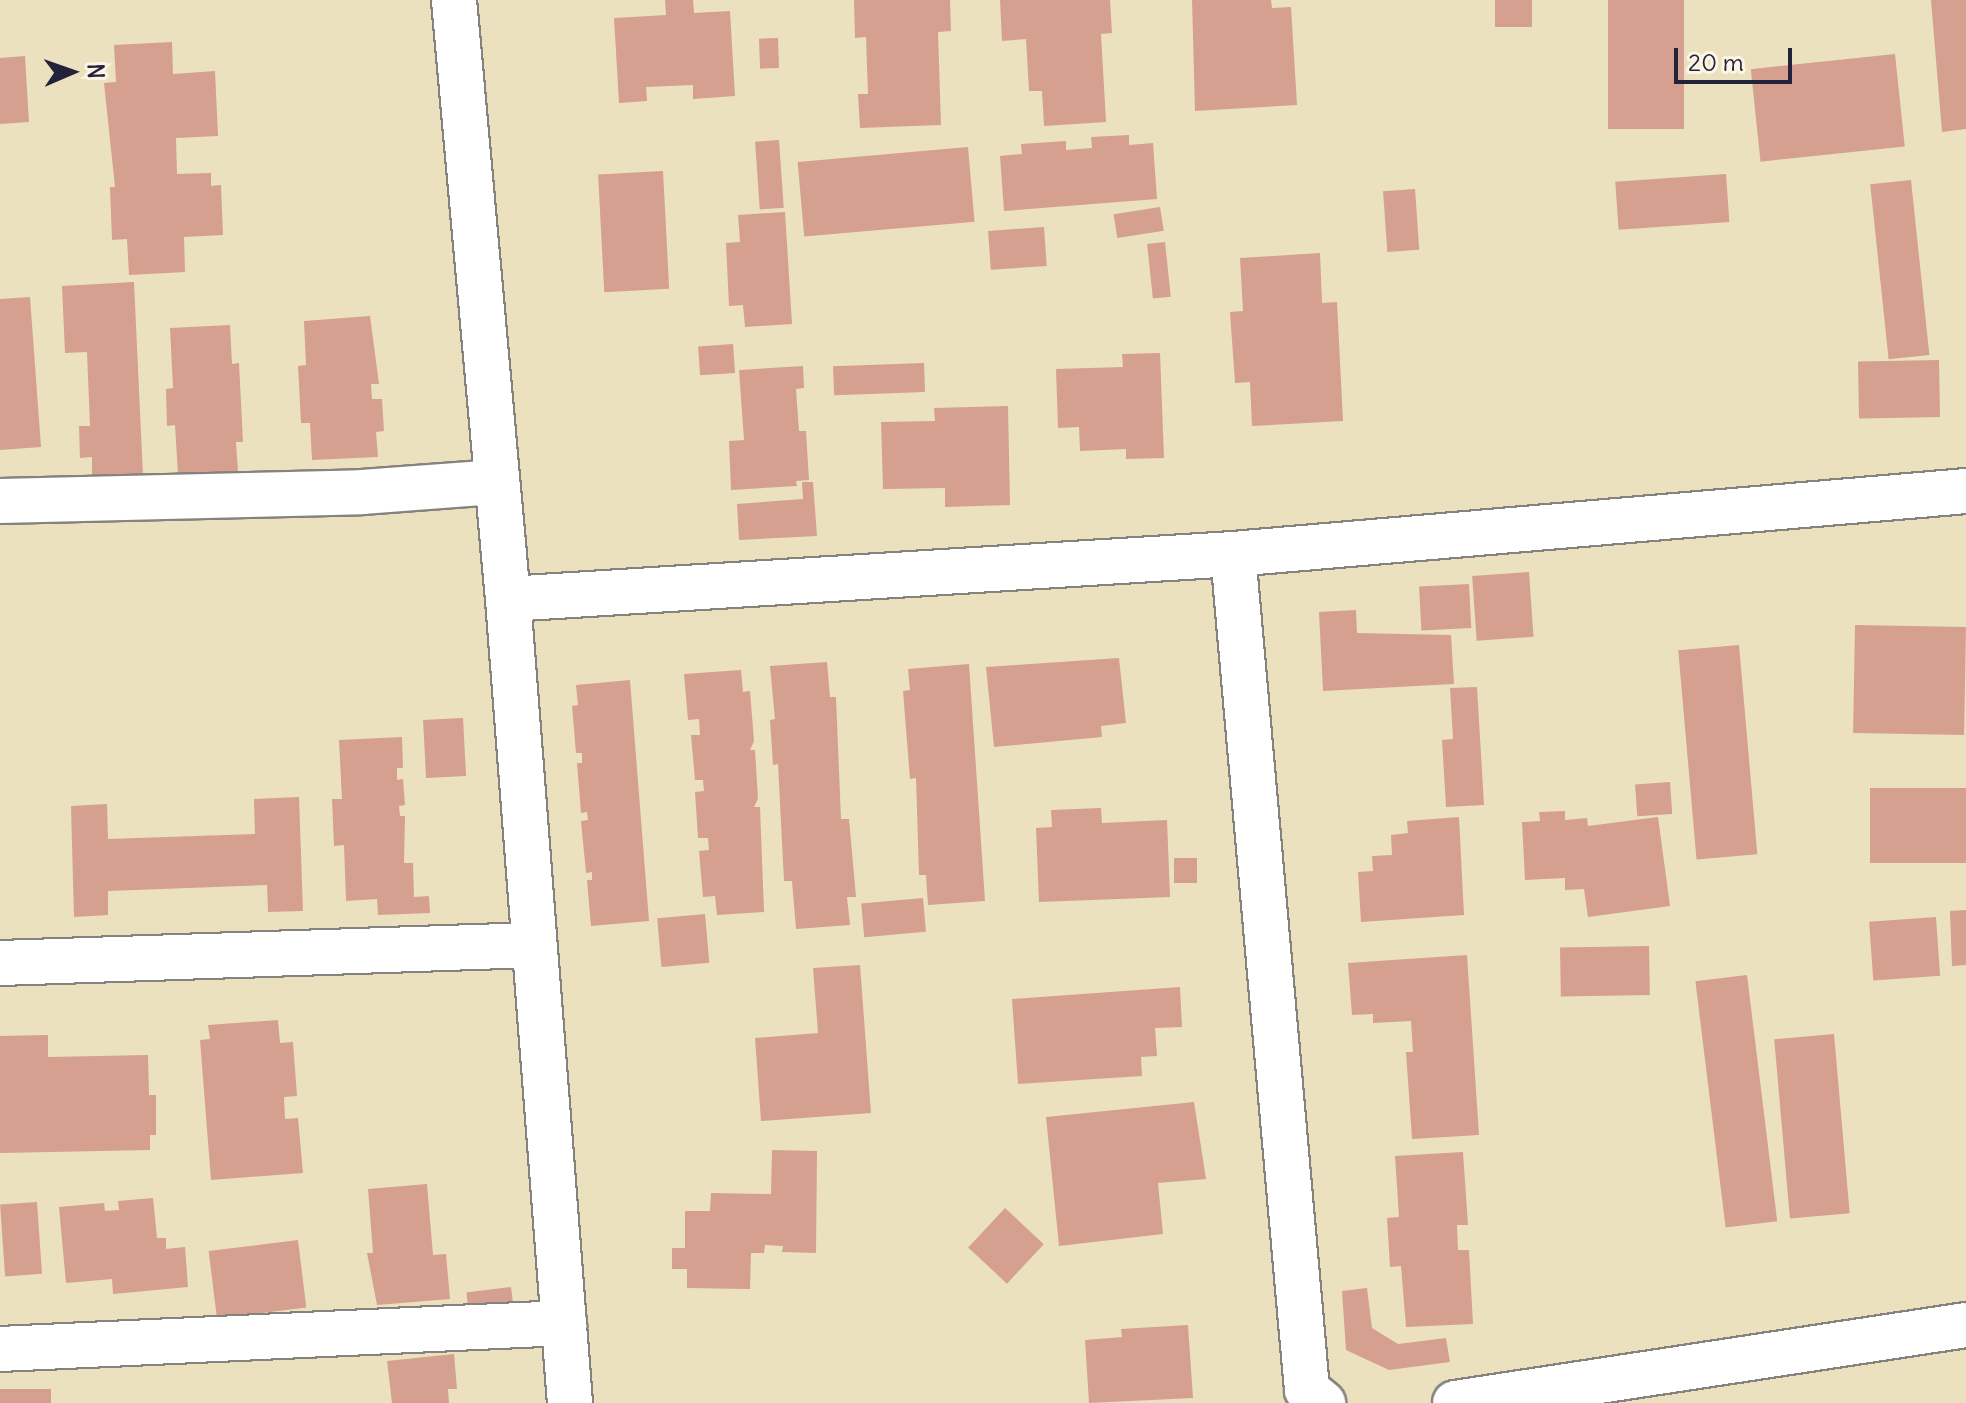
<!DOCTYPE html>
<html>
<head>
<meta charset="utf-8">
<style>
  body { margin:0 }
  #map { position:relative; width:1966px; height:1403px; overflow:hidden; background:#ebe1bf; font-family:Delius,sans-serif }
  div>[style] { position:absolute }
  .building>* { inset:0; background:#d5a090; transform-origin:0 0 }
  .roads { filter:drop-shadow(2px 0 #86827d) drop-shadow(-2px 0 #86827d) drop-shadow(0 2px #86827d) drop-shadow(0 -2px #86827d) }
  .street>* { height:44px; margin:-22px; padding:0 22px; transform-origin:22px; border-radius:22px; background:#fff }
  span { translate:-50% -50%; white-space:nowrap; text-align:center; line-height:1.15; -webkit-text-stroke:6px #fcf5e5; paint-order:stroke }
  .north { position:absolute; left:32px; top:32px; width:80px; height:80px; -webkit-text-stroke:6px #fcf5e5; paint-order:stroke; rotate:88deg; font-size:22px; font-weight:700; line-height:32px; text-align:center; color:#22223b }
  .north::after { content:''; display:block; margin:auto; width:28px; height:36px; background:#22223b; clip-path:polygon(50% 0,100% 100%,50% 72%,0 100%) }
  .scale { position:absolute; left:1674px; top:48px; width:118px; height:36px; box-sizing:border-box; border:4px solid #22223b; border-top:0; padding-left:10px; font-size:24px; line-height:28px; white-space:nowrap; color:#22223b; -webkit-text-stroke:6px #fcf5e5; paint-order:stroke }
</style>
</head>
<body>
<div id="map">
  <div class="building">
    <div style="clip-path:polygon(665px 0,693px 0,694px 13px,730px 11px,735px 96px,693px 99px,693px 85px,646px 87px,647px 101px,619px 103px,614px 18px,666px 15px)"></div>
    <div style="clip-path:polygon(854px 0,950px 0,951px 31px,938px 32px,941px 125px,860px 128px,858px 94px,868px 94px,866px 37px,855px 38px)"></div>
    <div style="clip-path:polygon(1000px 0,1110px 0,1112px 33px,1101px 34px,1106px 122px,1044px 126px,1042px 91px,1029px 91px,1026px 39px,1002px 41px)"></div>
    <div style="clip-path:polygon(1192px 0,1271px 0,1272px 8px,1291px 7px,1297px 105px,1195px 111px)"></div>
    <div style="left:1495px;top:0;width:37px;height:27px"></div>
    <div style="left:1608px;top:0;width:76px;height:129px"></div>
    <div style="clip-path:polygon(1931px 0,1966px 0,1966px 129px,1942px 132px)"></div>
    <div style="left:778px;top:38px;width:30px;height:19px;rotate:88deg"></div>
    <div style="clip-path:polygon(172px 42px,173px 74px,215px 71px,218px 136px,176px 138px,177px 174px,211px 173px,211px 186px,221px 185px,223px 235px,184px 237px,185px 272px,129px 275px,127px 239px,112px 240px,110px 187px,115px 187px,104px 83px,116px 82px,114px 45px)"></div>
    <div style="left:1895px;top:54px;width:93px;height:145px;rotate:84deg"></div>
    <div style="clip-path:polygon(25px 56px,29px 122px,0 124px,0 58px)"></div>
    <div style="clip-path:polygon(1129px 135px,1129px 145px,1153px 143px,1157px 199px,1004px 211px,1000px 156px,1022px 154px,1021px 144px,1066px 141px,1066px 150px,1092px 148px,1091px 137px)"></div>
    <div style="left:779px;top:140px;width:68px;height:24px;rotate:86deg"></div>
    <div style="left:968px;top:147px;width:75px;height:171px;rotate:85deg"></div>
    <div style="left:663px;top:171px;width:118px;height:65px;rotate:87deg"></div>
    <div style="left:1726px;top:174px;width:48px;height:111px;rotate:86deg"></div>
    <div style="left:1911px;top:180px;width:176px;height:41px;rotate:84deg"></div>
    <div style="left:1415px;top:189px;width:61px;height:32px;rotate:86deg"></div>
    <div style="left:1160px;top:207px;width:24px;height:47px;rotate:81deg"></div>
    <div style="clip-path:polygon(785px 212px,792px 324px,745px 327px,743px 305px,729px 306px,726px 243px,740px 242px,738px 215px)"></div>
    <div style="left:1044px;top:227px;width:39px;height:56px;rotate:86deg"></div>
    <div style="left:1165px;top:242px;width:55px;height:18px;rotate:84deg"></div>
    <div style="clip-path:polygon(1320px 253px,1322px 303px,1337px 302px,1343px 421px,1252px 426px,1250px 382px,1235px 383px,1230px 312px,1243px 311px,1240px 258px)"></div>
    <div style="clip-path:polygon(134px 282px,143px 476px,92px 478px,92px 457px,80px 458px,79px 426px,90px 426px,87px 352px,65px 353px,62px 286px)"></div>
    <div style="clip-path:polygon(30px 297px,41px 447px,0 450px,0 299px)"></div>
    <div style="clip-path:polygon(370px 316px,379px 384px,371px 384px,372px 399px,382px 399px,384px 431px,376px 432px,378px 457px,312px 460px,310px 423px,301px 423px,298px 366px,306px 365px,304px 321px)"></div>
    <div style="clip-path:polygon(230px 325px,232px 364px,239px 363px,243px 442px,236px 442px,238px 472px,178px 475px,175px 425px,167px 426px,166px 389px,173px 388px,170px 328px)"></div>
    <div style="left:733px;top:344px;width:29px;height:35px;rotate:86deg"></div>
    <div style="clip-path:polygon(1160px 353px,1164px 458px,1126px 459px,1126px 449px,1080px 451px,1079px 427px,1058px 428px,1056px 369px,1123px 367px,1122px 354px)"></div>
    <div style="left:1939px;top:360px;width:57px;height:81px;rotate:89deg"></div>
    <div style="left:924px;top:363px;width:29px;height:91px;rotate:88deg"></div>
    <div style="clip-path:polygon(803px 366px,804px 388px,796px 389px,799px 431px,806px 431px,809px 480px,796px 481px,797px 486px,731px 490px,729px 441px,744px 440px,739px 370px)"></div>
    <div style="clip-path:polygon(1008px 406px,1010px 505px,945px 507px,945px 488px,883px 489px,881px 422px,935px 421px,934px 408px)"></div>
    <div style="clip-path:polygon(802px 482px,813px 482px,817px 536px,739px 540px,737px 504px,803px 499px)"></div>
    <div style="left:1529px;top:572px;width:65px;height:57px;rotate:86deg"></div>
    <div style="left:1469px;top:584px;width:44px;height:50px;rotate:87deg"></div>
    <div style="clip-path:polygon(1356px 610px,1357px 633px,1451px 635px,1454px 684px,1323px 691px,1319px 612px)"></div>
    <div style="left:1855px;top:625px;width:111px;height:108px;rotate:1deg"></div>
    <div style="left:1739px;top:645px;width:210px;height:61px;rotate:85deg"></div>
    <div style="clip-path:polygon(1119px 658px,1126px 723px,1101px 726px,1102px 737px,994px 747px,986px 667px)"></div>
    <div style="clip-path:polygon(827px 662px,830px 697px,836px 697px,841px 819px,849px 819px,856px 897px,847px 897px,850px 925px,796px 929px,792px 881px,784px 881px,778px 764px,773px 765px,770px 720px,775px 719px,770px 666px)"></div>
    <div style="clip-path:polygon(969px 664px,985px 901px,928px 905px,926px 875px,919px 875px,916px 778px,910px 779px,903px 691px,910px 690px,908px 669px)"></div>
    <div style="clip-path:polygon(741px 670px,743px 692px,750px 691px,754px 741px,750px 750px,755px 750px,758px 799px,754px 807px,760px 807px,764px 912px,717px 915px,715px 896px,703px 897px,699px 851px,709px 850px,708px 838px,698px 838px,695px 792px,704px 791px,703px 780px,695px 780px,691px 735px,700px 735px,699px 719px,688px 720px,684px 674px)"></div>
    <div style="clip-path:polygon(630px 680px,649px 921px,591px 926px,587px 880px,592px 880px,592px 872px,586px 873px,581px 821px,588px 820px,587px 812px,581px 813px,577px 763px,582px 763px,582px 753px,576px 753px,572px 706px,578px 705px,576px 685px)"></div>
    <div style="clip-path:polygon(1477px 687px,1484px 805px,1446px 807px,1442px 740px,1453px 739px,1450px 688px)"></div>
    <div style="left:463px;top:718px;width:58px;height:40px;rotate:87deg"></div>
    <div style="clip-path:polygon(402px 737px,403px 768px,397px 768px,397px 780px,403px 779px,405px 805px,399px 806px,400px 816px,405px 816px,404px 863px,413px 863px,414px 897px,429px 896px,430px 913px,378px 915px,377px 899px,346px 901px,344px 845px,334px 846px,332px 799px,342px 799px,339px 740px)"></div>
    <div style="left:1670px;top:782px;width:32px;height:35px;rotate:86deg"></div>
    <div style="left:1966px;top:788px;width:75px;height:96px;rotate:90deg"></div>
    <div style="clip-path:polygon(299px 797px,303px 911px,268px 912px,267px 885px,108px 891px,108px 915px,74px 917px,71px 806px,107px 804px,108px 839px,255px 834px,254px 799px)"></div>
    <div style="clip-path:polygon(1101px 808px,1102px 823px,1167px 820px,1170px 897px,1039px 902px,1036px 828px,1052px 827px,1051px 810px)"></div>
    <div style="clip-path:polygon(1565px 811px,1565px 820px,1587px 818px,1588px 826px,1658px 817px,1670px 906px,1588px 917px,1584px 889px,1565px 890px,1565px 878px,1525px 880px,1522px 822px,1540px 821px,1539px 812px)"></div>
    <div style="clip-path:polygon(1459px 817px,1464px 915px,1361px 922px,1358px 872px,1373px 871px,1372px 856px,1392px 855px,1391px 835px,1408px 833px,1407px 821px)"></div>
    <div style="left:1174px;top:858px;width:23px;height:25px"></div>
    <div style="left:923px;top:898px;width:34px;height:62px;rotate:85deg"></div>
    <div style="clip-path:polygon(1966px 910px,1966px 965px,1952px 966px,1950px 911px)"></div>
    <div style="left:705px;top:914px;width:49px;height:48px;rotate:85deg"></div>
    <div style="left:1936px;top:917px;width:59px;height:67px;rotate:86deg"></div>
    <div style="left:1649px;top:946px;width:49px;height:89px;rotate:89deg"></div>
    <div style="clip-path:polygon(1467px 955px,1479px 1135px,1412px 1139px,1406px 1052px,1413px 1052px,1411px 1021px,1373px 1023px,1373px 1014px,1352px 1015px,1348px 963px)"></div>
    <div style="clip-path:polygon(860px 965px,871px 1113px,761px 1121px,755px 1038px,818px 1033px,813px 968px)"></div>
    <div style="left:1747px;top:975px;width:248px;height:52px;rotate:83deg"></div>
    <div style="clip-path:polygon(1180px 987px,1182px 1027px,1155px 1028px,1157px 1056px,1141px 1057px,1142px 1076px,1018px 1084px,1012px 999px)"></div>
    <div style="clip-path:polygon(278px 1020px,280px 1043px,293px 1042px,297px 1096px,284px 1097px,285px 1119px,298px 1118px,303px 1173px,211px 1180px,200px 1040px,210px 1039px,208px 1025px)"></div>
    <div style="left:1834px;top:1034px;width:180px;height:60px;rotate:85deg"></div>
    <div style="clip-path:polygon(48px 1035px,48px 1057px,148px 1055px,149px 1095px,156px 1095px,156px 1135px,150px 1135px,150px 1150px,0 1153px,0 1036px)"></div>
    <div style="clip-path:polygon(1194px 1102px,1206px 1179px,1158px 1183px,1163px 1234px,1059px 1246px,1046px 1117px)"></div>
    <div style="clip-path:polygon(772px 1150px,817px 1151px,816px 1253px,782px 1252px,783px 1246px,765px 1245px,764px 1253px,751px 1253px,750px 1289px,687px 1288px,687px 1269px,672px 1269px,672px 1248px,685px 1248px,685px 1211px,710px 1211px,711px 1193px,771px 1194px)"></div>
    <div style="clip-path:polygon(1463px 1152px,1468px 1225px,1457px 1225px,1458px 1250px,1469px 1250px,1473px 1324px,1406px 1327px,1401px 1266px,1390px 1267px,1387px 1218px,1399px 1217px,1395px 1156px)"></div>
    <div style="clip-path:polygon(427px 1184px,433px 1255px,446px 1254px,450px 1299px,377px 1305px,367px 1253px,373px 1253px,368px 1189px)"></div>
    <div style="clip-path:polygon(153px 1198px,157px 1238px,166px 1238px,166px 1249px,185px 1247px,188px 1287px,113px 1294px,112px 1279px,66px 1283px,59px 1207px,104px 1203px,105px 1211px,119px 1210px,118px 1201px)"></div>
    <div style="left:37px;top:1202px;width:72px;height:37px;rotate:86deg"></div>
    <div style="left:1005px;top:1208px;width:53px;height:54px;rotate:43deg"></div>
    <div style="left:298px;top:1240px;width:68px;height:90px;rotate:83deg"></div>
    <div style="left:511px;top:1287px;width:32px;height:45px;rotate:83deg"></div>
    <div style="clip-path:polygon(1367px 1288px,1372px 1328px,1398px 1344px,1446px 1338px,1450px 1362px,1389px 1370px,1346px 1350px,1342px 1291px)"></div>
    <div style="clip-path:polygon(1188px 1325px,1193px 1398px,1089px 1403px,1085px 1340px,1122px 1337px,1121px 1329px)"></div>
    <div style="clip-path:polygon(454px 1354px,457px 1389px,448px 1389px,449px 1403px,392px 1403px,387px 1361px)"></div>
    <div style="left:0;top:1389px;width:51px;height:14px"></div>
  </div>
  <div class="roads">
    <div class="street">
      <div style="left:454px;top:0;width:601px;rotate:84.85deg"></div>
      <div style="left:508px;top:599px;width:806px;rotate:85.59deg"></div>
      <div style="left:0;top:501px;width:362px;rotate:-1.4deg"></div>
      <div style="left:362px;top:492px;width:133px;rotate:-4.3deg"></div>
      <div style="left:1233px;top:554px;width:839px;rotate:84.94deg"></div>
      <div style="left:1307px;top:1390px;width:21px;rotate:39deg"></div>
      <div style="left:508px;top:599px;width:726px;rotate:-3.55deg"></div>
      <div style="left:1233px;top:554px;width:736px;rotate:-4.91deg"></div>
      <div style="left:0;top:963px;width:533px;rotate:-1.93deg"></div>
      <div style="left:0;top:1349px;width:565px;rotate:-2.64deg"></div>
      <div style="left:1455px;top:1403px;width:517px;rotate:-8.68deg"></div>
    </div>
  </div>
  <div class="north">N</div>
  <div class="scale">20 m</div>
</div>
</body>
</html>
